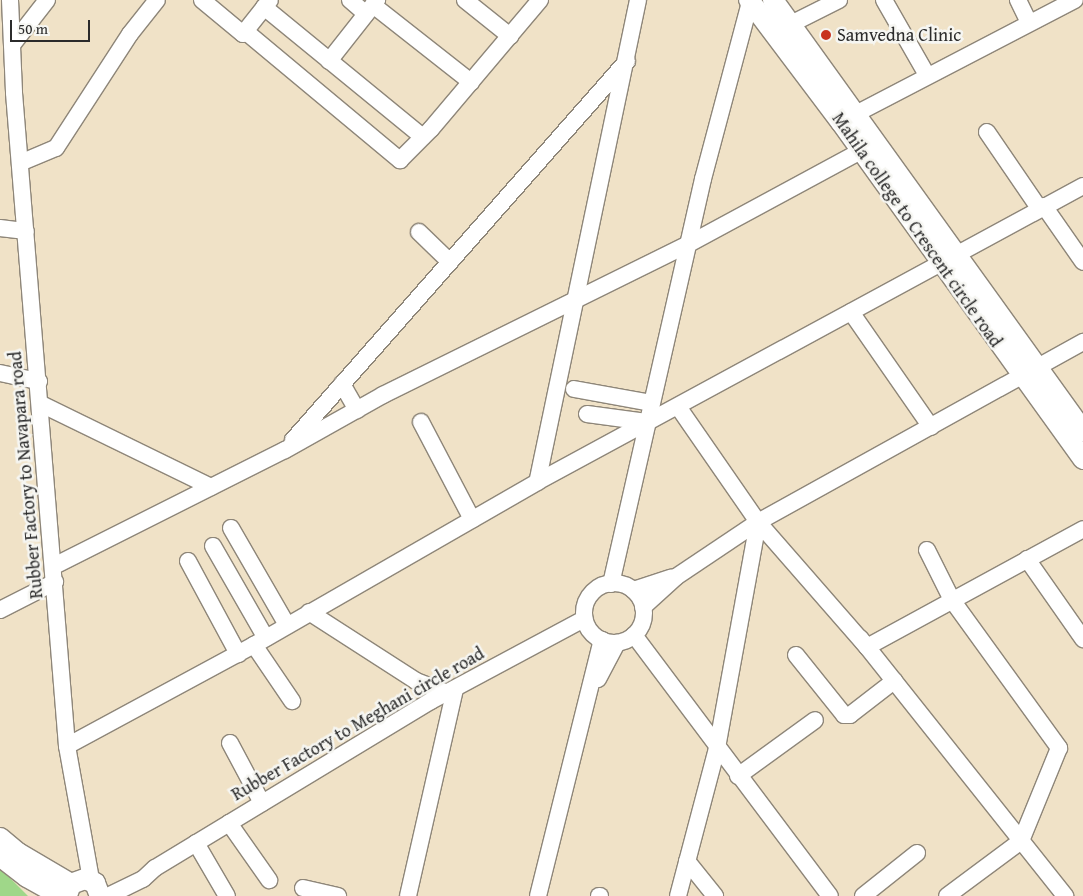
<!DOCTYPE html>
<html>
<head>
<meta charset="utf-8">
<style>
  body { margin:0 }
  #map { position:relative; width:1083px; height:896px; overflow:hidden; background:#f0e2c7; font-family:"Gentium Book Plus",serif }
  div>[style] { position:absolute }
  .green>* { inset:0; background:#9fd789 }
  .roads { filter:drop-shadow(1px 0 #8e8679) drop-shadow(-1px 0 #8e8679) drop-shadow(0 1px #8e8679) drop-shadow(0 -1px #8e8679) }
  .minor>* { height:16px; margin:-8px; padding:0 8px; transform-origin:8px; border-radius:8px; background:#fff }
  .minor>.ring { margin:-8px; padding:0; box-sizing:content-box; background:none; border:16px solid #fff; border-radius:50% }
  .major>* { height:20px; margin:-10px; padding:0 10px; transform-origin:10px; border-radius:10px; background:#fff }
  .dots>* { width:14px; height:14px; translate:-50% -50%; box-sizing:border-box; border:2px solid #f6f6f2; border-radius:50% }
  span { translate:-50% -50%; white-space:nowrap; text-align:center; line-height:1.15; -webkit-text-stroke:5px #f6f6f2; paint-order:stroke }
  .poi-label { font-size:18px; color:#2b2b2b }
  .left { translate:0 -50%; text-align:left }
  .street-label { font-size:18px; color:#2b2b2b }
  .scale { position:absolute; left:10px; top:20px; width:80px; height:22px; box-sizing:border-box; border:2px solid #2b2b2b; border-top:0; padding-left:6px; font-size:15px; line-height:18px; white-space:nowrap; color:#2b2b2b; -webkit-text-stroke:4px #f6f6f2; paint-order:stroke }
</style>
</head>
<body>
<div id="map">
  <div class="green">
    <div style="clip-path:polygon(0 868px,28px 896px,0 896px)"></div>
  </div>
  <div class="roads">
    <div class="minor">
      <div style="left:10px;top:0;width:93px;rotate:87.5deg"></div>
      <div style="left:14px;top:93px;width:655px;rotate:85.36deg"></div>
      <div style="left:67px;top:746px;width:136px;rotate:79.8deg"></div>
      <div style="left:202px;top:0;width:53px;rotate:39.7deg"></div>
      <div style="left:243px;top:34px;width:43px;rotate:-51.5deg"></div>
      <div style="left:350px;top:0;width:21px;rotate:41deg"></div>
      <div style="left:465px;top:0;width:58px;rotate:38.7deg"></div>
      <div style="left:638px;top:0;width:492px;rotate:101.8deg"></div>
      <div style="left:537px;top:482px;width:621px;rotate:-28.46deg"></div>
      <div style="left:884px;top:0;width:86px;rotate:60.2deg"></div>
      <div style="left:1018px;top:0;width:25px;rotate:64deg"></div>
      <div style="left:373px;top:5px;width:125px;rotate:38.2deg"></div>
      <div style="left:264px;top:7px;width:205px;rotate:39.3deg"></div>
      <div style="left:781px;top:29px;width:65px;rotate:-26.6deg"></div>
      <div style="left:245px;top:31px;width:202px;rotate:39.8deg"></div>
      <div style="left:400px;top:160px;width:44px;rotate:-45deg"></div>
      <div style="left:431px;top:129px;width:169px;rotate:-49.8deg"></div>
      <div style="left:12px;top:45px;width:57px;rotate:-52.1deg"></div>
      <div style="left:329px;top:61px;width:78px;rotate:-51.8deg"></div>
      <div style="left:846px;top:119px;width:258px;rotate:-27.5deg"></div>
      <div style="left:987px;top:132px;width:92px;rotate:55.6deg"></div>
      <div style="left:20px;top:163px;width:39px;rotate:-23deg"></div>
      <div style="left:56px;top:148px;width:136px;rotate:-57deg"></div>
      <div style="left:130px;top:34px;width:43px;rotate:-51.5deg"></div>
      <div style="left:1044px;top:206px;width:68px;rotate:55.1deg"></div>
      <div style="left:0;top:228px;width:26px;rotate:7deg"></div>
      <div style="left:419px;top:232px;width:43px;rotate:44.1deg"></div>
      <div style="left:851px;top:312px;width:140px;rotate:55.2deg"></div>
      <div style="left:0;top:373px;width:40px;rotate:12deg"></div>
      <div style="left:342px;top:384px;width:30px;rotate:60deg"></div>
      <div style="left:574px;top:389px;width:78px;rotate:10.3deg"></div>
      <div style="left:41px;top:404px;width:189px;rotate:26deg"></div>
      <div style="left:679px;top:408px;width:139px;rotate:55.3deg"></div>
      <div style="left:758px;top:522px;width:166px;rotate:48.9deg"></div>
      <div style="left:867px;top:647px;width:246px;rotate:-28.6deg"></div>
      <div style="left:587px;top:414px;width:60px;rotate:7.7deg"></div>
      <div style="left:421px;top:422px;width:110px;rotate:62.3deg"></div>
      <div style="left:293px;top:440px;width:505px;rotate:-48.61deg"></div>
      <div style="left:231px;top:528px;width:112px;rotate:60deg"></div>
      <div style="left:213px;top:546px;width:106px;rotate:60.1deg"></div>
      <div style="left:927px;top:550px;width:56px;rotate:63.4deg"></div>
      <div style="left:952px;top:600px;width:183px;rotate:54.1deg"></div>
      <div style="left:1059px;top:748px;width:100px;rotate:112.2deg"></div>
      <div style="left:1021px;top:841px;width:92px;rotate:143.4deg"></div>
      <div style="left:1027px;top:559px;width:98px;rotate:55deg"></div>
      <div style="left:188px;top:561px;width:106px;rotate:61.7deg"></div>
      <div style="left:54px;top:566px;width:258px;rotate:-26.7deg"></div>
      <div style="left:285px;top:450px;width:112px;rotate:-29.3deg"></div>
      <div style="left:383px;top:395px;width:339px;rotate:-26.3deg"></div>
      <div style="left:687px;top:245px;width:198px;rotate:-28.4deg"></div>
      <div class="ring" style="left:584px;top:583px;width:44px;height:44px"></div>
      <div style="left:611px;top:584px;width:415px;rotate:-77.2deg"></div>
      <div style="left:703px;top:179px;width:183px;rotate:-75.1deg"></div>
      <div style="left:633px;top:590px;width:40px;rotate:-18deg"></div>
      <div style="left:643px;top:607px;width:45px;rotate:-42.3deg"></div>
      <div style="left:676px;top:577px;width:99px;rotate:-33.9deg"></div>
      <div style="left:758px;top:522px;width:372px;rotate:-29deg"></div>
      <div style="left:0;top:610px;width:62px;rotate:-27deg"></div>
      <div style="left:309px;top:612px;width:127px;rotate:32.8deg"></div>
      <div style="left:416px;top:681px;width:34px;rotate:21deg"></div>
      <div style="left:634px;top:635px;width:326px;rotate:53.1deg"></div>
      <div style="left:860px;top:638px;width:330px;rotate:51.5deg"></div>
      <div style="left:254px;top:645px;width:68px;rotate:55.8deg"></div>
      <div style="left:796px;top:655px;width:77px;rotate:51.3deg"></div>
      <div style="left:844px;top:715px;width:6px"></div>
      <div style="left:850px;top:715px;width:56px;rotate:-37.7deg"></div>
      <div style="left:598px;top:679px;width:41px;rotate:-62.2deg"></div>
      <div style="left:230px;top:743px;width:68px;rotate:61.9deg"></div>
      <div style="left:67px;top:746px;width:213px;rotate:-28.4deg"></div>
      <div style="left:254px;top:645px;width:327px;rotate:-29.9deg"></div>
      <div style="left:738px;top:776px;width:95px;rotate:-36deg"></div>
      <div style="left:229px;top:823px;width:70px;rotate:54.9deg"></div>
      <div style="left:196px;top:843px;width:61px;rotate:59.7deg"></div>
      <div style="left:687px;top:861px;width:45px;rotate:51.3deg"></div>
      <div style="left:303px;top:888px;width:36px;rotate:13deg"></div>
      <div style="left:108px;top:896px;width:39px;rotate:-26deg"></div>
      <div style="left:143px;top:879px;width:16px;rotate:-43deg"></div>
      <div style="left:155px;top:868px;width:323px;rotate:-31.2deg"></div>
      <div style="left:431px;top:701px;width:174px;rotate:-28.2deg"></div>
      <div style="left:408px;top:896px;width:212px;rotate:-77.2deg"></div>
      <div style="left:538px;top:896px;width:264px;rotate:-76deg"></div>
      <div style="left:599px;top:896px;width:1px"></div>
      <div style="left:678px;top:896px;width:153px;rotate:-75.2deg"></div>
      <div style="left:717px;top:748px;width:230px;rotate:-79.7deg"></div>
      <div style="left:863px;top:896px;width:69px;rotate:-38.5deg"></div>
    </div>
    <div class="major">
      <div style="left:749px;top:0;width:153px;rotate:53deg"></div>
      <div style="left:841px;top:122px;width:415px;rotate:54.3deg"></div>
      <div style="left:773px;top:0;width:531px;rotate:54.27deg"></div>
      <div style="left:0;top:838px;width:23px;rotate:40deg"></div>
      <div style="left:18px;top:853px;width:61px;rotate:30.3deg"></div>
      <div style="left:0;top:856px;width:34px;rotate:38deg"></div>
      <div style="left:27px;top:877px;width:39px;rotate:29deg"></div>
      <div style="left:67px;top:895px;width:12px;rotate:-70deg"></div>
      <div style="left:71px;top:884px;width:15px;rotate:-20deg"></div>
      <div style="left:85px;top:879px;width:11px;rotate:22deg"></div>
      <div style="left:95px;top:883px;width:14px;rotate:69deg"></div>
    </div>
  </div>
  <div class="dots">
    <div style="left:826px;top:35px;background:#c8321e"></div>
  </div>
  <div class="poi-label">
    <span class="left" style="left:837px;top:35px">Samvedna Clinic</span>
  </div>
  <div class="street-label">
    <span style="left:917px;top:230px;rotate:55deg">Mahila college to Crescent circle road</span>
    <span style="left:26px;top:475px;rotate:-95deg">Rubber Factory to Navapara road</span>
    <span style="left:358px;top:724px;rotate:-30deg">Rubber Factory to Meghani circle road</span>
  </div>
  <div class="scale">50 m</div>
</div>
</body>
</html>
